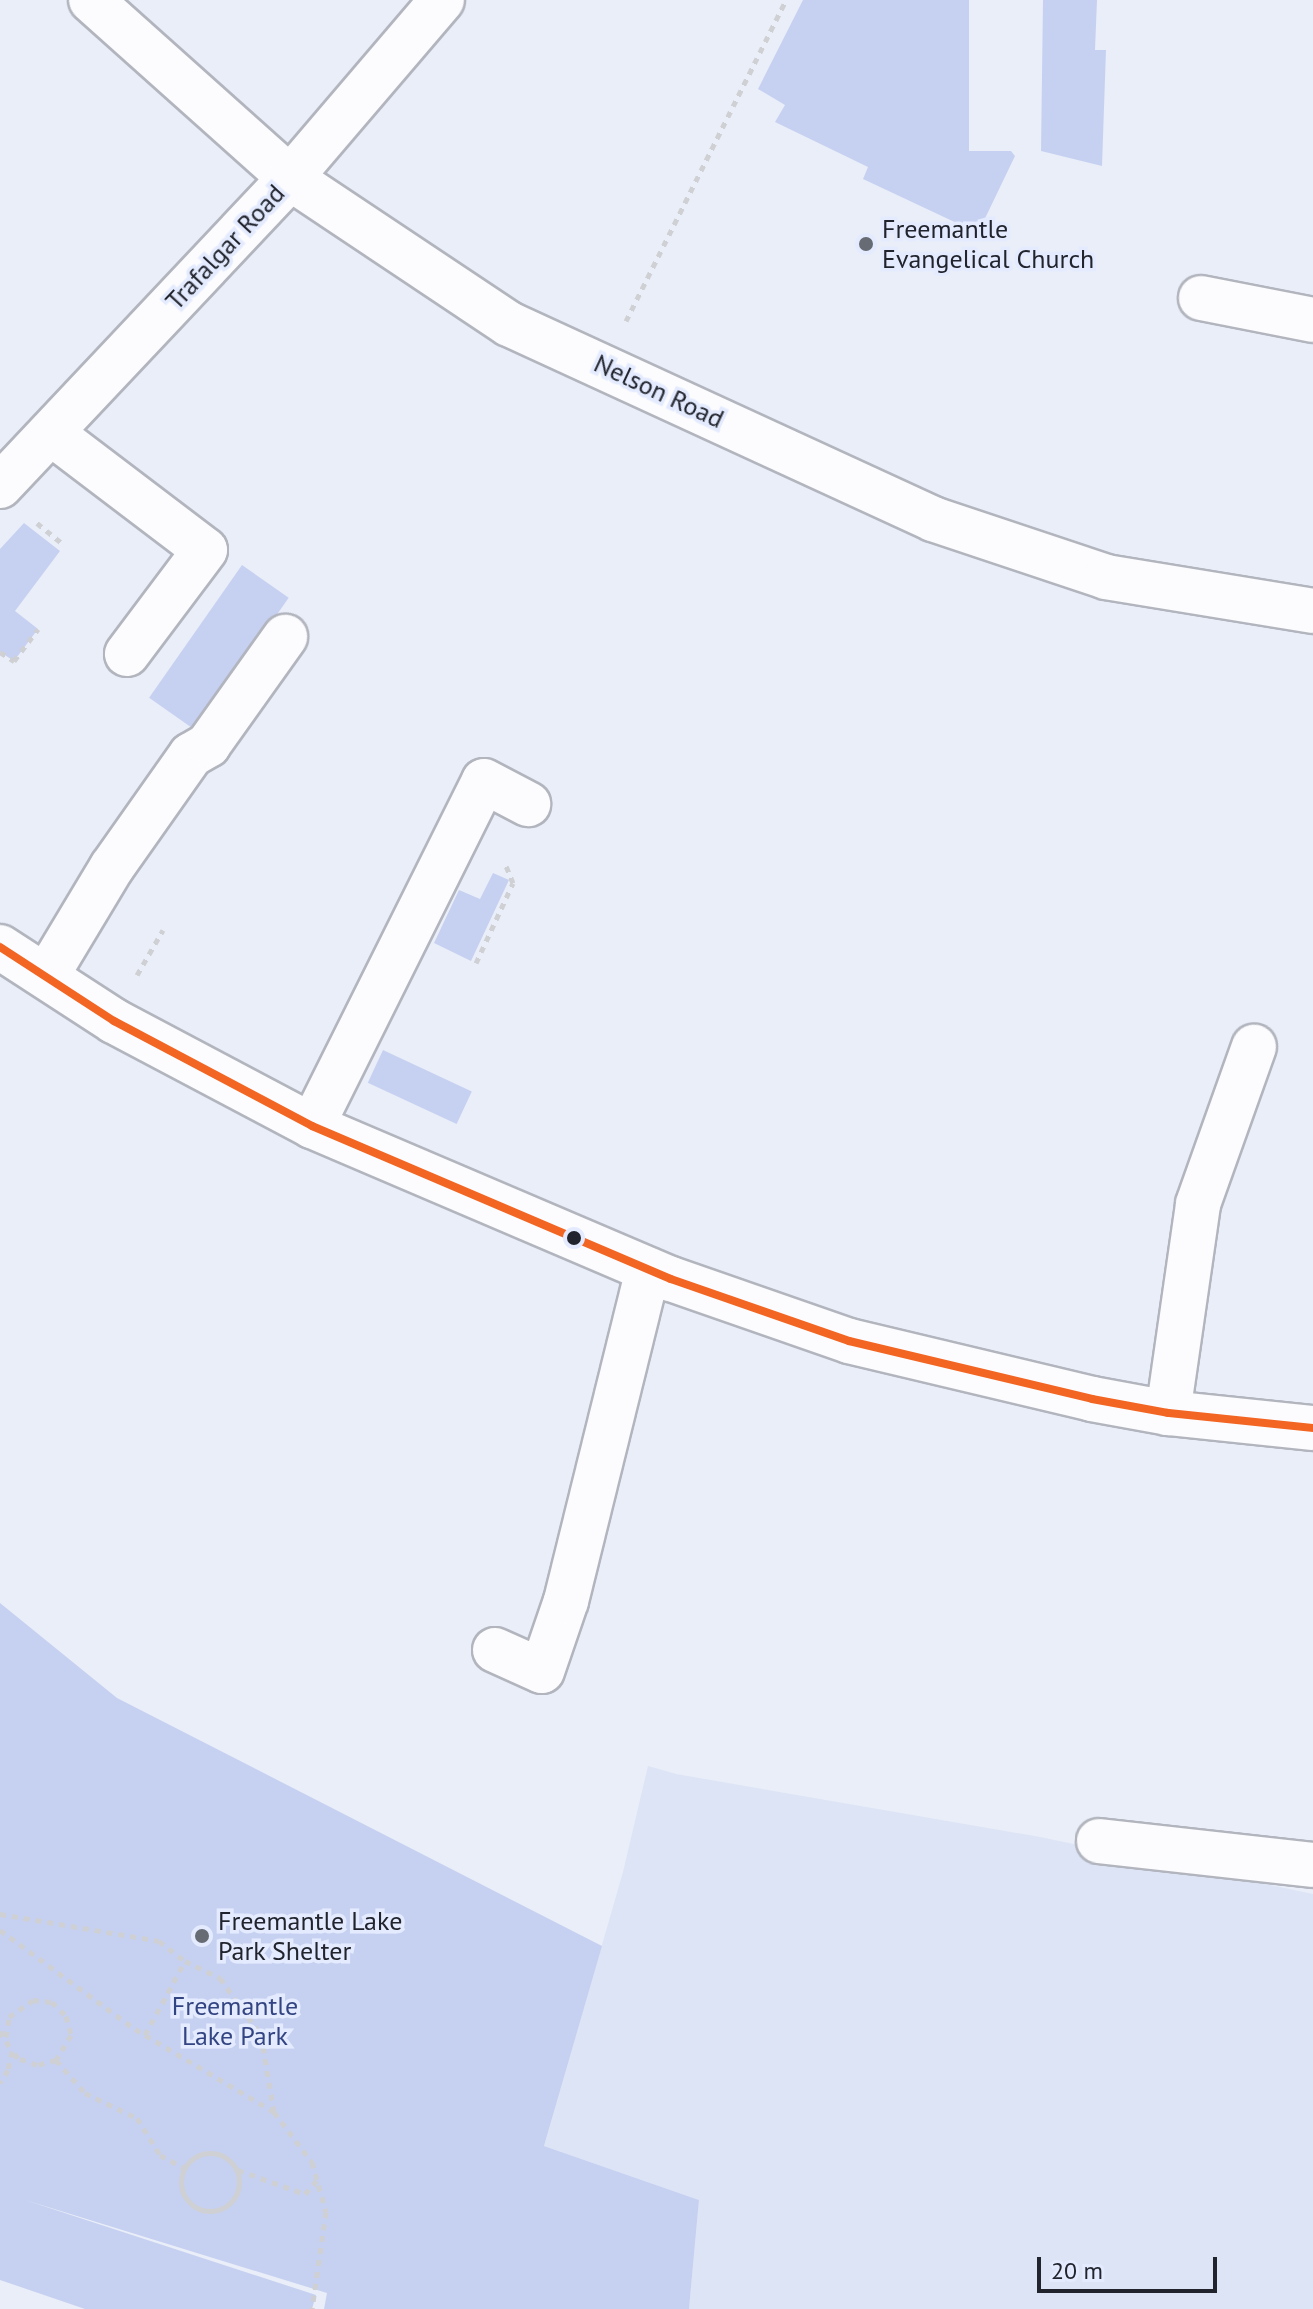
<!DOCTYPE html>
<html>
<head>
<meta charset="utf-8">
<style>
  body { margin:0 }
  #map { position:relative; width:1313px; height:2309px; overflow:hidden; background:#eaeef8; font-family:"PT Sans",sans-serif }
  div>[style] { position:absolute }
  .built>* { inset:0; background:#dde4f6 }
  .green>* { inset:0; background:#c6d1f1; transform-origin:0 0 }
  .path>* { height:5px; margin-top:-2.5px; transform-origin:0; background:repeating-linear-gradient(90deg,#cfd0d3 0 6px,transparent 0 12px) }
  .path>.ring { margin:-2.5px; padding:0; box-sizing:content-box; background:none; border:5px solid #cfd0d3; border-radius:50% }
  .roads { filter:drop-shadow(2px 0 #b2b5be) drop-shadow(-2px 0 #b2b5be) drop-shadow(0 2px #b2b5be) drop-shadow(0 -2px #b2b5be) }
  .minor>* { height:44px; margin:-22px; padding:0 22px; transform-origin:22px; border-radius:22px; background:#fcfcfe }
  .bus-1>* { height:8px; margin:-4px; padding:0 4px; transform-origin:4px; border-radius:4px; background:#f26522 }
  .dots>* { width:22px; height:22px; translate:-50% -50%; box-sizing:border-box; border:4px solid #e4ebfe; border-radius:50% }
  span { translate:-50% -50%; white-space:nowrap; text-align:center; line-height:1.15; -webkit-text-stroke:7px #e4ebfe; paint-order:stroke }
  .poi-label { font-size:26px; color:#21242d }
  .left { translate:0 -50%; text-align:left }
  .street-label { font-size:26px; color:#21242d }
  .park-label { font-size:26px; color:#334482 }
  .scale { position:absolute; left:1037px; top:2257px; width:180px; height:36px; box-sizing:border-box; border:4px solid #21242d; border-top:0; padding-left:10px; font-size:24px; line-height:28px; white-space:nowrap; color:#21242d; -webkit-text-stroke:6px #e4ebfe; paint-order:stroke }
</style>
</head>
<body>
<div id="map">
  <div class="built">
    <div style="clip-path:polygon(648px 1766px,676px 1774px,1040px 1837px,1313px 1894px,1313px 2309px,689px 2309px,699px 2200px,544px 2146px,623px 1872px)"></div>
  </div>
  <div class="green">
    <div style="clip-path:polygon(803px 0,969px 0,969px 151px,1011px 151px,1015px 156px,978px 233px,863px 179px,868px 167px,775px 122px,785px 105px,758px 89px)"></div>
    <div style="clip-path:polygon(1043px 0,1097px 0,1095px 50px,1106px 50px,1102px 166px,1041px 151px)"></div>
    <div style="clip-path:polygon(24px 523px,60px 551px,15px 611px,38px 629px,14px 661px,0 652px,0 549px)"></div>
    <div style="left:242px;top:565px;width:57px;height:162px;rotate:35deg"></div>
    <div style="clip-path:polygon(493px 873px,509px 880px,471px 961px,434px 943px,459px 890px,480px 899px)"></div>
    <div style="left:383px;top:1050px;width:98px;height:36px;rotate:25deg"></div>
    <div style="clip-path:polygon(0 1603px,117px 1698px,602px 1946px,544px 2146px,699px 2200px,689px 2309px,324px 2309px,327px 2293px,25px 2200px,316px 2295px,312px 2309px,85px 2309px,0 2280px)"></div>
  </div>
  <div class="path">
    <div style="left:626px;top:321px;width:359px;rotate:-63.5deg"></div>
    <div style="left:37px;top:523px;width:35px;rotate:39deg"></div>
    <div style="left:0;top:652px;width:17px;rotate:33deg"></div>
    <div style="left:14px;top:661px;width:40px;rotate:-53deg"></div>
    <div style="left:476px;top:963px;width:88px;rotate:-65.2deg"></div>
    <div style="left:513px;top:883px;width:22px;rotate:-112deg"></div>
    <div style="left:137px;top:975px;width:52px;rotate:-60deg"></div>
    <div style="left:0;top:1914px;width:161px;rotate:9.6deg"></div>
    <div style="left:159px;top:1941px;width:33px;rotate:38deg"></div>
    <div style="left:185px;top:1961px;width:39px;rotate:26deg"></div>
    <div style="left:220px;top:1978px;width:70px;rotate:54.3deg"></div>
    <div style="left:261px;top:2035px;width:78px;rotate:80.4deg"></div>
    <div style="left:0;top:1930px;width:167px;rotate:36.3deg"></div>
    <div style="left:135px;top:2029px;width:162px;rotate:30.8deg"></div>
    <div style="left:274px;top:2112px;width:63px;rotate:52.8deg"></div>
    <div style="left:312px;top:2162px;width:52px;rotate:74.4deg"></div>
    <div style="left:326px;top:2212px;width:98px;rotate:98.2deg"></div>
    <div style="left:0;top:2031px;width:23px;rotate:59deg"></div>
    <div style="left:12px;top:2051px;width:19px;rotate:102deg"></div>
    <div style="left:8px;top:2070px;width:15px;rotate:122deg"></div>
    <div style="left:145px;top:2035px;width:84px;rotate:-61.6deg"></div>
    <div style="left:6px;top:2037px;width:20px;rotate:-81deg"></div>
    <div style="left:9px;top:2017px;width:29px;rotate:-35deg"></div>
    <div style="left:33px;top:2000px;width:19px;rotate:6deg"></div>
    <div style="left:52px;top:2002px;width:20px;rotate:45deg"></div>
    <div style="left:66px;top:2016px;width:20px;rotate:75deg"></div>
    <div style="left:71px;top:2035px;width:29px;rotate:121deg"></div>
    <div style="left:56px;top:2060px;width:20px;rotate:165deg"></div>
    <div style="left:37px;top:2065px;width:20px;rotate:-160deg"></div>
    <div style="left:18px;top:2058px;width:9px;rotate:-131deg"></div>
    <div style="left:56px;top:2060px;width:44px;rotate:48.7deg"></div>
    <div style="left:85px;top:2093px;width:58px;rotate:25.7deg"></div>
    <div style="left:137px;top:2118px;width:44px;rotate:58.1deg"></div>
    <div style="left:160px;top:2155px;width:27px;rotate:28deg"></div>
    <div class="ring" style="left:181px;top:2153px;width:53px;height:53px"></div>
    <div style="left:238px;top:2170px;width:71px;rotate:19.7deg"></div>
    <div style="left:305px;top:2194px;width:18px;rotate:-49deg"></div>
  </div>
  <div class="roads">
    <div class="minor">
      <div style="left:91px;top:0;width:267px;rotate:41.8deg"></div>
      <div style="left:290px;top:178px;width:263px;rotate:33.7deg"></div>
      <div style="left:509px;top:324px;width:467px;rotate:24.7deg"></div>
      <div style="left:933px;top:519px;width:182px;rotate:18.5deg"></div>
      <div style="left:1106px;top:577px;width:210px;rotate:9.3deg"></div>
      <div style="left:1201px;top:298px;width:114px;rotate:11.1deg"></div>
      <div style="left:51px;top:433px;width:193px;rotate:37.2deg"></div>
      <div style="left:205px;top:550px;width:130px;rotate:126.9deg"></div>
      <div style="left:0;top:486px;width:423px;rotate:-46.7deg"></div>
      <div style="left:290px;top:178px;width:234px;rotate:-49.5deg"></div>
      <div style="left:0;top:947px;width:136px;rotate:33deg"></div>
      <div style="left:114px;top:1021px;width:224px;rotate:27.9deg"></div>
      <div style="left:312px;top:1126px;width:390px;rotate:23.1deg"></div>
      <div style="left:671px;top:1279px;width:188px;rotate:19.2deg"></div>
      <div style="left:849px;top:1341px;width:250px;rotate:13.4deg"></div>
      <div style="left:1092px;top:1399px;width:77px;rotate:10.4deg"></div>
      <div style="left:1168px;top:1413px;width:146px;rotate:5.9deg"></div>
      <div style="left:47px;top:975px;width:126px;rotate:-59deg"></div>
      <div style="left:112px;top:867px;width:137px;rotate:-54.8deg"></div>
      <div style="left:191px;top:755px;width:20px;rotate:-30deg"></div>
      <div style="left:208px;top:745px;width:133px;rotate:-54.5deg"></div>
      <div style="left:312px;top:1126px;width:385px;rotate:-63.5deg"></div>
      <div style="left:484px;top:781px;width:50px;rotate:27.6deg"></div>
      <div style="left:1168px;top:1413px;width:211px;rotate:-81.8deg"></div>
      <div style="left:1198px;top:1204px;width:167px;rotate:-70.4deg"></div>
      <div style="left:495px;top:1650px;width:51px;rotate:24.1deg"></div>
      <div style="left:542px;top:1671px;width:74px;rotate:-71.1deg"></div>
      <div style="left:566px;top:1601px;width:341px;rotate:-76.1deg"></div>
      <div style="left:1099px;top:1841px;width:215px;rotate:6.4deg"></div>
    </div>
  </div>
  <div class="bus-1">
    <div style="left:0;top:947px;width:136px;rotate:33deg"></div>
    <div style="left:114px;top:1021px;width:224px;rotate:27.9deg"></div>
    <div style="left:312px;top:1126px;width:390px;rotate:23.1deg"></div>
    <div style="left:671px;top:1279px;width:188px;rotate:19.2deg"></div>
    <div style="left:849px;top:1341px;width:250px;rotate:13.4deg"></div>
    <div style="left:1092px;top:1399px;width:77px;rotate:10.4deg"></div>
    <div style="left:1168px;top:1413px;width:146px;rotate:5.9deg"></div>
  </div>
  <div class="dots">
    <div style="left:866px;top:244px;background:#676b74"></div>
    <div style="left:574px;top:1238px;background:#21242d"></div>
    <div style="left:202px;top:1936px;background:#676b74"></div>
  </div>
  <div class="poi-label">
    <span class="left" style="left:882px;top:244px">Freemantle<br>Evangelical Church</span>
    <span class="left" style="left:218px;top:1936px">Freemantle Lake<br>Park Shelter</span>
  </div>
  <div class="street-label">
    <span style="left:225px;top:247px;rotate:-47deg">Trafalgar Road</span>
    <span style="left:659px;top:391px;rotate:25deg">Nelson Road</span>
  </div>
  <div class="park-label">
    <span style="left:235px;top:2021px">Freemantle<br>Lake Park</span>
  </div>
  <div class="scale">20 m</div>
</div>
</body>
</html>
